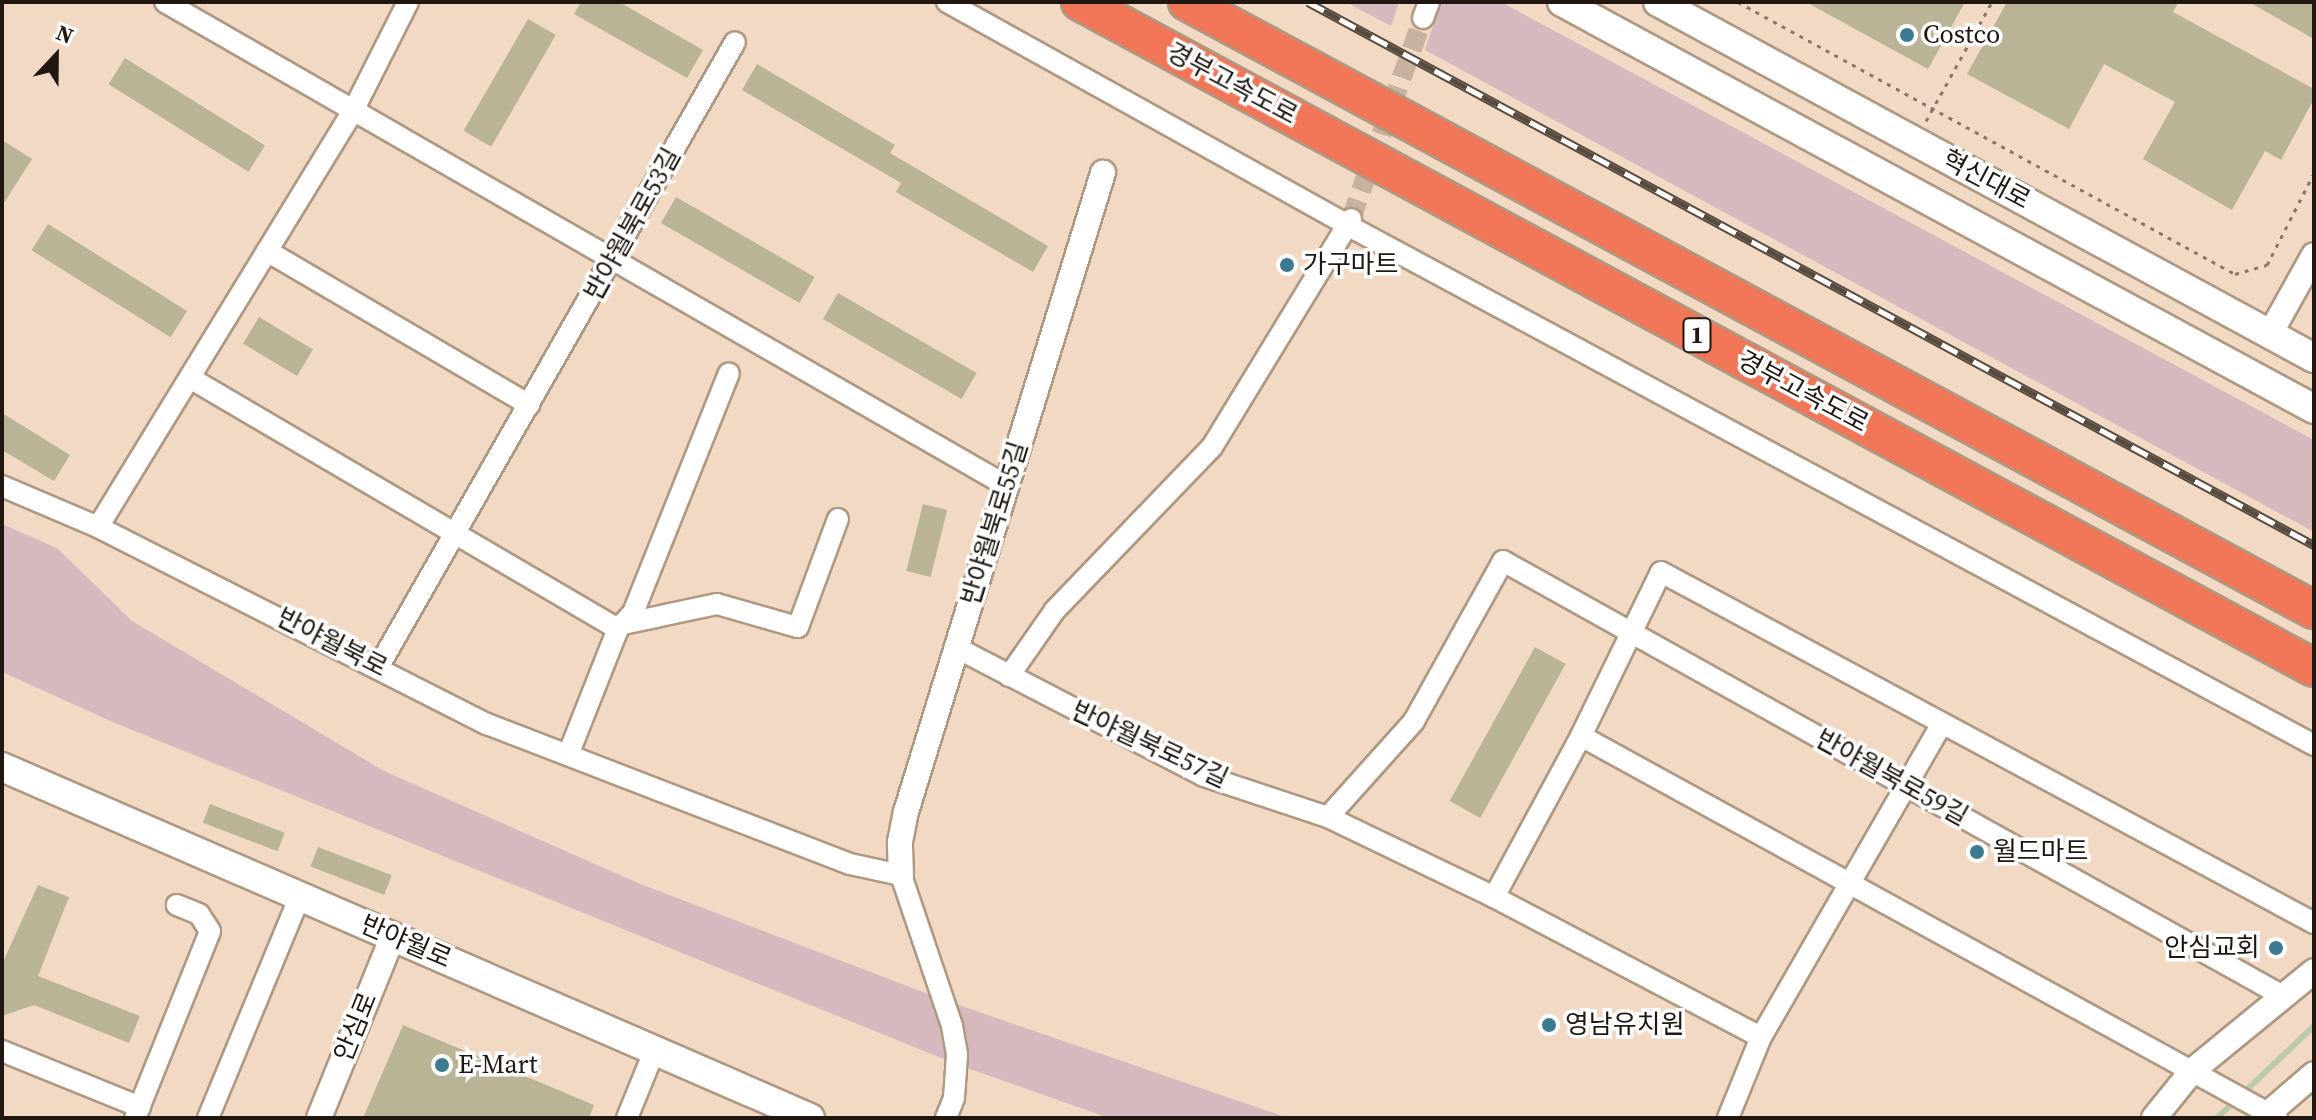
<!DOCTYPE html>
<html>
<head>
<meta charset="utf-8">
<style>
  body { margin:0 }
  #map { position:relative; width:2316px; height:1120px; overflow:hidden; background:#f1d9c3; font-family:"Source Serif 4","Noto Sans KR",serif }
  div>[style] { position:absolute }
  .green>* { inset:0; background:#d6b9bf }
  .stream>* { height:6px; margin:-3px; padding:0 3px; transform-origin:3px; border-radius:3px; background:#bbcbaa }
  .building>* { inset:0; background:#bab497; transform-origin:0 0 }
  .minor-tunnel>* { height:20px; margin-top:-10px; transform-origin:0; background:repeating-linear-gradient(90deg,#c7b29f 0 20px,transparent 0 30px) }
  .path>* { height:3px; margin-top:-1.5px; transform-origin:0; background:repeating-linear-gradient(90deg,#877768 0 4px,transparent 0 10px) }
  .roads { filter:drop-shadow(2px 0 #ae9882) drop-shadow(-2px 0 #ae9882) drop-shadow(0 2px #ae9882) drop-shadow(0 -2px #ae9882) }
  .minor>* { height:20px; margin:-10px; padding:0 10px; transform-origin:10px; border-radius:10px; background:#fff }
  .tertiary>* { height:24px; margin:-12px; padding:0 12px; transform-origin:12px; border-radius:12px; background:#fff }
  .secondary>* { height:28px; margin:-14px; padding:0 14px; transform-origin:14px; border-radius:14px; background:#fff }
  .motorway>* { height:36px; margin:-18px; padding:0 18px; transform-origin:18px; border-radius:18px; background:#f07657 }
  .rail>* { height:9px; margin-top:-4.5px; transform-origin:0; background:repeating-linear-gradient(90deg,#fff 0 18px,#574b3f 0 36px); box-sizing:border-box; border-block:2px solid #574b3f }
  .dots>* { width:22px; height:22px; translate:-50% -50%; box-sizing:border-box; border:4px solid #fff; border-radius:50% }
  span { translate:-50% -50%; white-space:nowrap; text-align:center; line-height:1.15; -webkit-text-stroke:7px #fff; paint-order:stroke }
  .shield-label span { padding:2px 6px; background:#fff; border:2px solid; border-radius:6px; -webkit-text-stroke-width:0 }
  .shield-label { font-size:24px; color:#201810; font-weight:700 }
  .poi-label { font-size:26px; color:#201810 }
  .left { translate:0 -50%; text-align:left }
  .right { translate:-100% -50%; text-align:right }
  .street-label { font-size:26px; color:#201810 }
  .frame { position:absolute; inset:0; border:4px solid #201810; pointer-events:none }
  .north { position:absolute; left:16px; top:16px; width:80px; height:80px; -webkit-text-stroke:6px #fff; paint-order:stroke; rotate:22deg; font-size:22px; font-weight:700; line-height:32px; text-align:center; color:#201810 }
  .north::after { content:''; display:block; margin:auto; width:28px; height:36px; background:#201810; clip-path:polygon(50% 0,100% 100%,50% 72%,0 100%) }
</style>
</head>
<body>
<div id="map">
  <div class="green">
    <div style="clip-path:polygon(1346px 2px,1399px 2px,1391px 26px)"></div>
    <div style="clip-path:polygon(1441px 2px,1501px 2px,2314px 440px,2314px 532px,1425px 50px)"></div>
    <div style="clip-path:polygon(2px 524px,57px 548px,132px 621px,384px 771px,638px 883px,944px 1000px,1288px 1118px,1109px 1118px,956px 1064px,115px 723px,2px 672px)"></div>
  </div>
  <div class="stream">
    <div style="left:2217px;top:1118px;width:134px;rotate:-43.5deg"></div>
  </div>
  <div class="building">
    <div style="clip-path:polygon(581px 2px,619px 2px,703px 50px,687px 78px,574px 14px)"></div>
    <div style="clip-path:polygon(1806px 2px,1965px 2px,1928px 69px)"></div>
    <div style="clip-path:polygon(2007px 2px,2179px 2px,2173px 12px,2314px 89px,2314px 99px,2281px 160px,2265px 151px,2232px 210px,2143px 159px,2175px 102px,2104px 64px,2069px 129px,1967px 74px)"></div>
    <div style="clip-path:polygon(2249px 2px,2314px 2px,2314px 39px)"></div>
    <div style="left:528px;top:19px;width:32px;height:129px;rotate:30deg"></div>
    <div style="left:125px;top:58px;width:165px;height:31px;rotate:32deg"></div>
    <div style="clip-path:polygon(757px 64px,895px 145px,890px 153px,1048px 246px,1033px 272px,896px 192px,901px 183px,742px 90px)"></div>
    <div style="clip-path:polygon(2px 140px,32px 159px,2px 206px)"></div>
    <div style="left:676px;top:197px;width:160px;height:30px;rotate:30deg"></div>
    <div style="left:48px;top:224px;width:164px;height:31px;rotate:32deg"></div>
    <div style="left:838px;top:293px;width:160px;height:30px;rotate:30deg"></div>
    <div style="left:259px;top:317px;width:63px;height:31px;rotate:31deg"></div>
    <div style="clip-path:polygon(2px 413px,70px 455px,54px 481px,2px 450px)"></div>
    <div style="left:923px;top:504px;width:25px;height:69px;rotate:14deg"></div>
    <div style="left:1535px;top:647px;width:35px;height:176px;rotate:29deg"></div>
    <div style="left:210px;top:804px;width:80px;height:20px;rotate:21deg"></div>
    <div style="left:318px;top:847px;width:79px;height:21px;rotate:21deg"></div>
    <div style="clip-path:polygon(38px 885px,69px 897px,38px 976px,140px 1016px,129px 1043px,34px 1005px,2px 1016px,2px 964px)"></div>
    <div style="clip-path:polygon(403px 1025px,594px 1105px,589px 1118px,363px 1118px)"></div>
  </div>
  <div class="minor-tunnel">
    <div style="left:1351px;top:219px;width:214px;rotate:-70.3deg"></div>
  </div>
  <div class="path">
    <div style="left:1738px;top:2px;width:567px;rotate:28.69deg"></div>
    <div style="left:2235px;top:274px;width:33px;rotate:-16deg"></div>
    <div style="left:2267px;top:265px;width:103px;rotate:-62.9deg"></div>
    <div style="left:1926px;top:121px;width:136px;rotate:-61deg"></div>
  </div>
  <div class="roads">
    <div class="minor">
      <div style="left:165px;top:2px;width:971px;rotate:29.89deg"></div>
      <div style="left:947px;top:2px;width:458px;rotate:29.1deg"></div>
      <div style="left:1347px;top:225px;width:1098px;rotate:28.27deg"></div>
      <div style="left:1423px;top:18px;width:17px;rotate:-69deg"></div>
      <div style="left:267px;top:251px;width:304px;rotate:30.4deg"></div>
      <div style="left:190px;top:378px;width:496px;rotate:30.4deg"></div>
      <div style="left:2px;top:486px;width:104px;rotate:23.1deg"></div>
      <div style="left:98px;top:527px;width:436px;rotate:26.9deg"></div>
      <div style="left:487px;top:724px;width:389px;rotate:21.1deg"></div>
      <div style="left:850px;top:864px;width:52px;rotate:12.2deg"></div>
      <div style="left:901px;top:875px;width:159px;rotate:71.3deg"></div>
      <div style="left:952px;top:1026px;width:29px;rotate:80deg"></div>
      <div style="left:957px;top:1055px;width:43px;rotate:94deg"></div>
      <div style="left:954px;top:1098px;width:22px;rotate:112deg"></div>
      <div style="left:98px;top:527px;width:492px;rotate:-58.5deg"></div>
      <div style="left:355px;top:107px;width:118px;rotate:-63.2deg"></div>
      <div style="left:623px;top:624px;width:96px;rotate:-12deg"></div>
      <div style="left:717px;top:604px;width:84px;rotate:15.9deg"></div>
      <div style="left:798px;top:627px;width:115px;rotate:-69.7deg"></div>
      <div style="left:957px;top:648px;width:278px;rotate:27.4deg"></div>
      <div style="left:1204px;top:776px;width:131px;rotate:18.3deg"></div>
      <div style="left:1328px;top:817px;width:129px;rotate:-48.1deg"></div>
      <div style="left:1414px;top:721px;width:183px;rotate:-60.9deg"></div>
      <div style="left:1503px;top:561px;width:891px;rotate:29.15deg"></div>
      <div style="left:379px;top:666px;width:718px;rotate:-60.29deg"></div>
      <div style="left:1009px;top:676px;width:80px;rotate:-55.1deg"></div>
      <div style="left:1055px;top:610px;width:226px;rotate:-46.1deg"></div>
      <div style="left:1212px;top:447px;width:267px;rotate:-58.6deg"></div>
      <div style="left:1581px;top:736px;width:182px;rotate:-64deg"></div>
      <div style="left:1661px;top:572px;width:741px;rotate:28.26deg"></div>
      <div style="left:568px;top:755px;width:136px;rotate:-68.4deg"></div>
      <div style="left:618px;top:629px;width:22px;rotate:-47deg"></div>
      <div style="left:633px;top:613px;width:258px;rotate:-68.2deg"></div>
      <div style="left:1328px;top:817px;width:184px;rotate:25.7deg"></div>
      <div style="left:1494px;top:897px;width:301px;rotate:27.7deg"></div>
      <div style="left:1761px;top:1037px;width:87px;rotate:112.2deg"></div>
      <div style="left:1494px;top:897px;width:183px;rotate:-61.6deg"></div>
      <div style="left:1581px;top:736px;width:794px;rotate:28.76deg"></div>
      <div style="left:1761px;top:1037px;width:362px;rotate:-60deg"></div>
      <div style="left:2px;top:1051px;width:149px;rotate:22.1deg"></div>
      <div style="left:135px;top:1118px;width:201px;rotate:-68.1deg"></div>
      <div style="left:210px;top:931px;width:20px;rotate:-123deg"></div>
      <div style="left:199px;top:914px;width:24px;rotate:-158deg"></div>
      <div style="left:208px;top:1118px;width:240px;rotate:-67.5deg"></div>
      <div style="left:627px;top:1118px;width:74px;rotate:-67.9deg"></div>
    </div>
    <div class="tertiary">
      <div style="left:2270px;top:334px;width:90px;rotate:-60.9deg"></div>
      <div style="left:901px;top:875px;width:33px;rotate:-92deg"></div>
      <div style="left:900px;top:842px;width:31px;rotate:-79deg"></div>
      <div style="left:906px;top:812px;width:669px;rotate:-72.87deg"></div>
      <div style="left:319px;top:1118px;width:196px;rotate:-67.9deg"></div>
      <div style="left:2154px;top:1118px;width:60px;rotate:-51deg"></div>
      <div style="left:2192px;top:1071px;width:158px;rotate:-39.3deg"></div>
      <div style="left:2263px;top:1118px;width:67px;rotate:-40.8deg"></div>
    </div>
    <div class="secondary">
      <div style="left:1562px;top:2px;width:855px;rotate:28.42deg"></div>
      <div style="left:1658px;top:2px;width:746px;rotate:28.49deg"></div>
      <div style="left:2px;top:767px;width:881px;rotate:23.48deg"></div>
    </div>
    <div class="motorway">
      <div style="left:1080px;top:2px;width:1402px;rotate:28.36deg"></div>
      <div style="left:1187px;top:2px;width:1281px;rotate:28.35deg"></div>
    </div>
  </div>
  <div class="rail">
    <div style="left:1308px;top:2px;width:1143px;rotate:28.36deg"></div>
  </div>
  <div class="dots">
    <div style="left:1907px;top:35px;background:#3c7b8f"></div>
    <div style="left:1287px;top:265px;background:#3c7b8f"></div>
    <div style="left:1977px;top:852px;background:#3c7b8f"></div>
    <div style="left:2276px;top:948px;background:#3c7b8f"></div>
    <div style="left:1549px;top:1025px;background:#3c7b8f"></div>
    <div style="left:442px;top:1065px;background:#3c7b8f"></div>
  </div>
  <div class="shield-label">
    <span style="left:1697px;top:335px">1</span>
  </div>
  <div class="poi-label">
    <span class="left" style="left:1923px;top:35px">Costco</span>
    <span class="left" style="left:1303px;top:265px">가구마트</span>
    <span class="left" style="left:1993px;top:852px">월드마트</span>
    <span class="right" style="left:2260px;top:948px">안심교회</span>
    <span class="left" style="left:1565px;top:1025px">영남유치원</span>
    <span class="left" style="left:458px;top:1065px">E-Mart</span>
  </div>
  <div class="street-label">
    <span style="left:1232px;top:84px;rotate:28deg">경부고속도로</span>
    <span style="left:1986px;top:180px;rotate:28deg">혁신대로</span>
    <span style="left:633px;top:224px;rotate:-61deg">반야월북로53길</span>
    <span style="left:1803px;top:392px;rotate:28deg">경부고속도로</span>
    <span style="left:995px;top:523px;rotate:-73deg">반야월북로55길</span>
    <span style="left:332px;top:643px;rotate:27deg">반야월북로</span>
    <span style="left:1150px;top:745px;rotate:25deg">반야월북로57길</span>
    <span style="left:1892px;top:778px;rotate:29deg">반야월북로59길</span>
    <span style="left:406px;top:942px;rotate:23deg">반야월로</span>
    <span style="left:356px;top:1027px;rotate:-68deg">안심로</span>
  </div>
  <div class="frame"></div>
  <div class="north">N</div>
</div>
</body>
</html>
